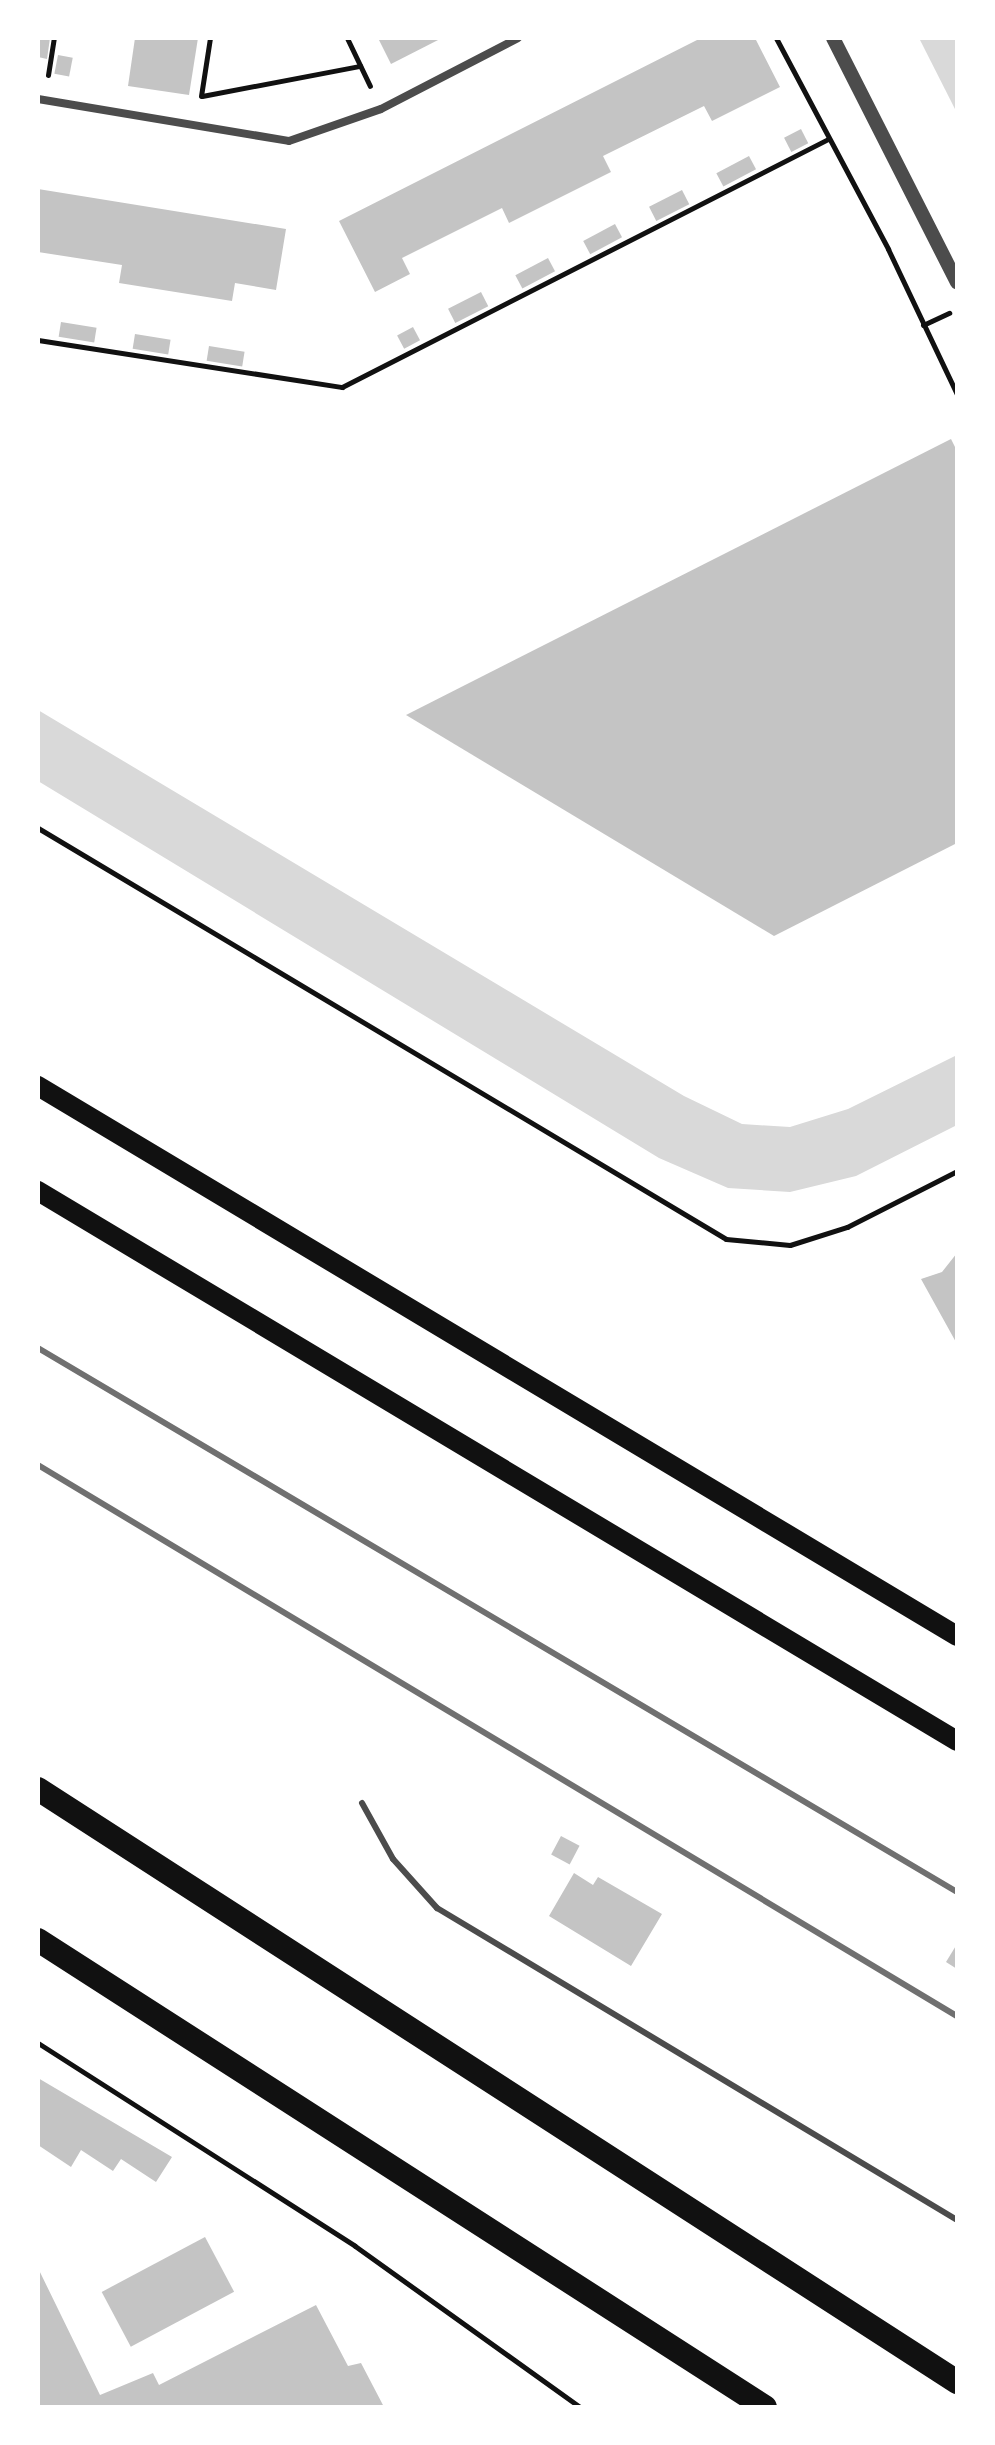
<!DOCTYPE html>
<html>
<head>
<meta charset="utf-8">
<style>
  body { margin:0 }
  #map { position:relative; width:995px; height:2445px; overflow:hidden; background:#fff; font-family:Lora,serif }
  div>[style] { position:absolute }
  .water>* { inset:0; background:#d9d9d9 }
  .building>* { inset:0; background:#c4c4c4; transform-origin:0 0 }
  .path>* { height:5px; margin:-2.5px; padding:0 2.5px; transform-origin:2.5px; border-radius:2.5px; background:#111 }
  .service>* { height:6px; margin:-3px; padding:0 3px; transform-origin:3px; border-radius:3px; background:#4c4c4c }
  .minor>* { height:8px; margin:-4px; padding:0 4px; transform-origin:4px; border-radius:4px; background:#4c4c4c }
  .tertiary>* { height:14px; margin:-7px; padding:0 7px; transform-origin:7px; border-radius:7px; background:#4c4c4c }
  .primary>* { height:20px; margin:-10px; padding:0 10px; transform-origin:10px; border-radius:10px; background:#111 }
  .motorway>* { height:24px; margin:-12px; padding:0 12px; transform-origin:12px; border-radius:12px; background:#111 }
  .rail>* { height:6px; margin:-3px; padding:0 3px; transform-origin:3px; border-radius:3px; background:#707070 }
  span { translate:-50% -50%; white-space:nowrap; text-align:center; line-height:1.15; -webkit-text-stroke:8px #fff; paint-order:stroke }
  .frame { position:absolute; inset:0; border:40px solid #fff; pointer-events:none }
</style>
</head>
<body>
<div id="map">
  <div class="water">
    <div style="clip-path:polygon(919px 38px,957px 38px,957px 113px)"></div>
    <div style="clip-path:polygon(38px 710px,684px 1096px,742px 1124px,790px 1127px,848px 1109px,957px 1055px,957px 1125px,856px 1176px,790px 1192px,728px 1188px,659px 1158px,38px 781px)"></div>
  </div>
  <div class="building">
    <div style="clip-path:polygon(38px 38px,50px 38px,47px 59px,38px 57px)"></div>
    <div style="clip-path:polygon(135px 38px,198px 38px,189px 95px,128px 86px)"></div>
    <div style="clip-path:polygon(378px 38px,442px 38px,391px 64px)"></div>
    <div style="clip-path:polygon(701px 38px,755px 38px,780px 87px,712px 121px,704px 106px,603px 156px,611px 172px,509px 223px,502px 208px,402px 258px,410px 274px,375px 292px,339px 221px)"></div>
    <div style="left:58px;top:55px;width:15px;height:19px;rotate:11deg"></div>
    <div style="left:801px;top:129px;width:16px;height:19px;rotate:63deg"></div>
    <div style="left:749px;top:156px;width:15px;height:37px;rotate:62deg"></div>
    <div style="clip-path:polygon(38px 189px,286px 229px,276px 290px,235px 283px,232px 301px,119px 283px,122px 265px,38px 252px)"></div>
    <div style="left:682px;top:190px;width:16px;height:37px;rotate:63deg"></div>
    <div style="left:615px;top:224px;width:15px;height:36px;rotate:62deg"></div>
    <div style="left:548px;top:258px;width:15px;height:37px;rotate:62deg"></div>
    <div style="left:481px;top:292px;width:16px;height:37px;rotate:63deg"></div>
    <div style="left:61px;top:322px;width:36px;height:15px;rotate:9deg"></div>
    <div style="left:413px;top:327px;width:15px;height:18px;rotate:62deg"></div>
    <div style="left:135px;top:334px;width:36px;height:15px;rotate:9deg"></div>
    <div style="left:209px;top:346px;width:36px;height:15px;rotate:9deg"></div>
    <div style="clip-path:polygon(951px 439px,957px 451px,957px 843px,774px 936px,406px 715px)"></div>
    <div style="clip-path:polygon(957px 1253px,957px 1344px,921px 1279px,942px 1272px)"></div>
    <div style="left:561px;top:1836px;width:21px;height:21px;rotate:28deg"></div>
    <div style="clip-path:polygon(574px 1873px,593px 1885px,598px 1877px,662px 1914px,631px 1966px,549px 1916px)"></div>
    <div style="clip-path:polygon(957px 1944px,957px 1969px,946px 1962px)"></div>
    <div style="clip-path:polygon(38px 2078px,172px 2157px,156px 2182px,121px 2159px,113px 2171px,81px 2150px,71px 2167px,38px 2145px)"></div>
    <div style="left:205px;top:2237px;width:62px;height:117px;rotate:62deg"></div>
    <div style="clip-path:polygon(38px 2268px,100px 2395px,153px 2373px,159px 2385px,316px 2305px,348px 2366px,361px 2363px,384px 2407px,38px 2407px)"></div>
  </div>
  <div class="path">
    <div style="left:347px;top:38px;width:53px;rotate:64.4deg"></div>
    <div style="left:776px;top:38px;width:239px;rotate:62deg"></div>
    <div style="left:888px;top:249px;width:161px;rotate:64.6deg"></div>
    <div style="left:48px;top:75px;width:37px;rotate:-81deg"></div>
    <div style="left:201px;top:96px;width:59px;rotate:-81.2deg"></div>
    <div style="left:202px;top:96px;width:161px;rotate:-10.8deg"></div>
    <div style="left:923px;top:325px;width:29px;rotate:-25deg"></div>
    <div style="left:38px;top:340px;width:308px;rotate:8.8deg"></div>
    <div style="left:342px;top:387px;width:546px;rotate:-27.03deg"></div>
    <div style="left:38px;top:828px;width:801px;rotate:30.85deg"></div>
    <div style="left:726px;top:1239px;width:64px;rotate:5.4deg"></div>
    <div style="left:790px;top:1245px;width:60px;rotate:-17.5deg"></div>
    <div style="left:847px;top:1227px;width:123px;rotate:-27deg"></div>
    <div style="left:38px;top:2043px;width:376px;rotate:32.6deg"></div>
    <div style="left:355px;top:2246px;width:277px;rotate:35.6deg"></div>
  </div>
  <div class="service">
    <div style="left:362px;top:1803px;width:64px;rotate:61deg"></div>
    <div style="left:393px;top:1859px;width:66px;rotate:48.1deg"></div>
    <div style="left:437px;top:1908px;width:606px;rotate:30.96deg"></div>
  </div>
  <div class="minor">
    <div style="left:38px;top:99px;width:254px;rotate:9.5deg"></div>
    <div style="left:289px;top:141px;width:97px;rotate:-19.2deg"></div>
    <div style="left:381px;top:109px;width:154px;rotate:-27.4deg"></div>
  </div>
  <div class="tertiary">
    <div style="left:833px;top:38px;width:274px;rotate:63.1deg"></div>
  </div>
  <div class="primary">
    <div style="left:38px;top:1086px;width:1071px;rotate:30.9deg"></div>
    <div style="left:38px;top:1191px;width:1071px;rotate:30.9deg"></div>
  </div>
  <div class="motorway">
    <div style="left:38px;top:1789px;width:1094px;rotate:32.83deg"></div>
    <div style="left:38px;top:1940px;width:864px;rotate:32.72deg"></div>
  </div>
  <div class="rail">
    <div style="left:38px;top:1348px;width:1068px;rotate:30.62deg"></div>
    <div style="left:38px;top:1465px;width:1072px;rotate:30.95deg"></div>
  </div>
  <div class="frame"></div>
</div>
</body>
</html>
